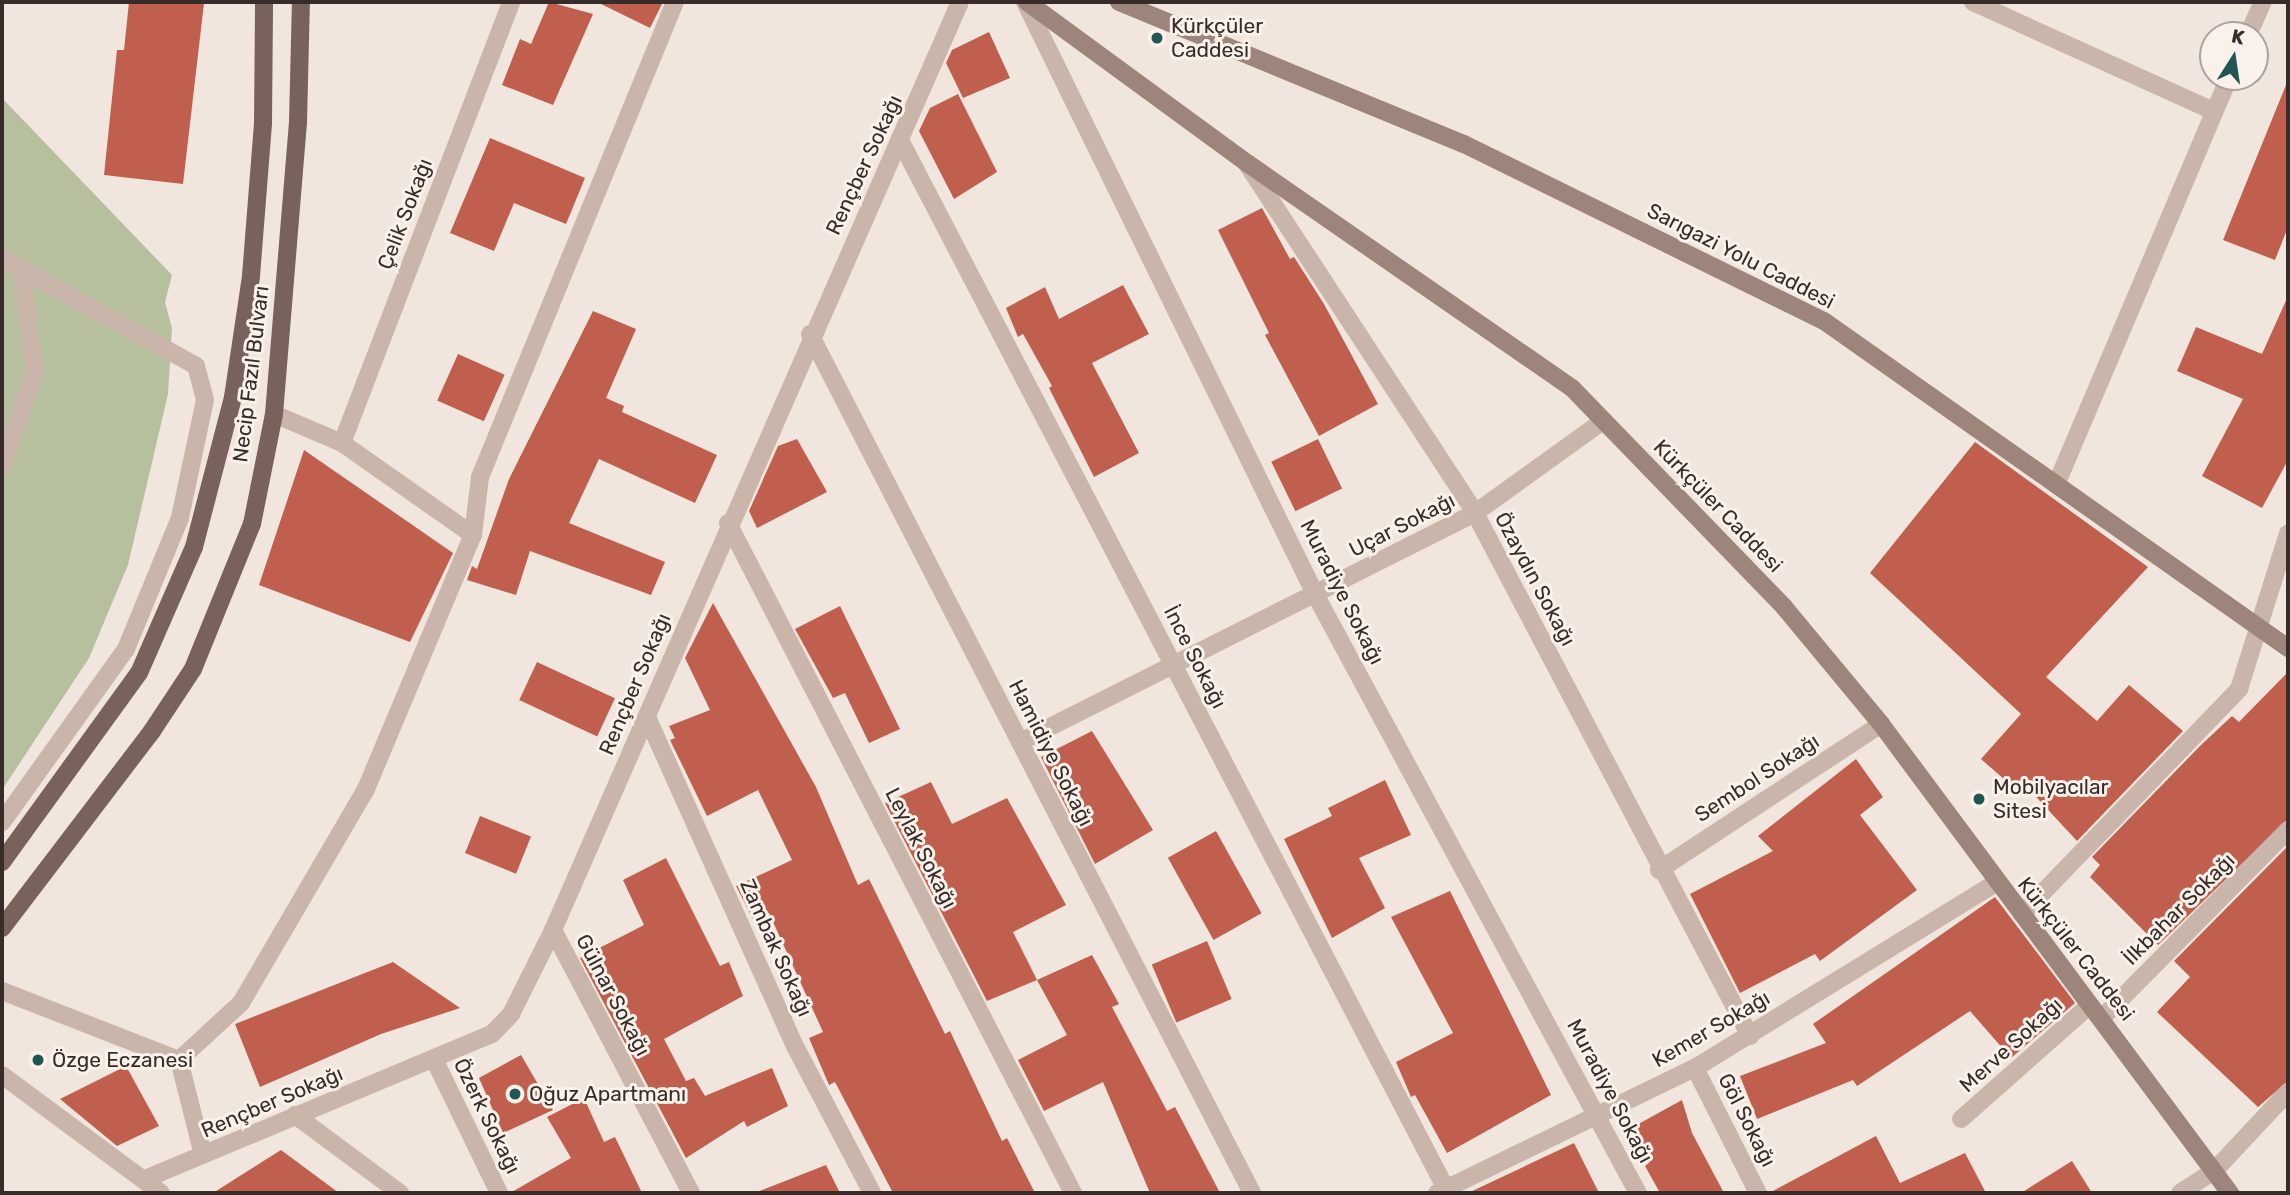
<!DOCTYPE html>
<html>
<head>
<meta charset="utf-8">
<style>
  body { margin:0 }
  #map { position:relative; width:2290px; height:1195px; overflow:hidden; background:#f1e6dd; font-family:Rubik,sans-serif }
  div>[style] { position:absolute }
  .green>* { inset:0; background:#b7c09e }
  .building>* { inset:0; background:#c05f4d; transform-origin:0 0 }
  .street>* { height:18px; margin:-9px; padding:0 9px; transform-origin:9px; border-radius:9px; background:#c9b5aa }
  .secondary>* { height:18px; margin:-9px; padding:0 9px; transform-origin:9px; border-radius:9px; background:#9d857b }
  .primary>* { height:18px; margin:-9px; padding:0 9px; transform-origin:9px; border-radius:9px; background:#78625b }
  .dots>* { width:19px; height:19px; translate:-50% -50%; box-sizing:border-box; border:4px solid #f9f1ea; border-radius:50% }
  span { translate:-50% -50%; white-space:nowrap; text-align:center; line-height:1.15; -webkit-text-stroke:6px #f9f1ea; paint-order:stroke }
  .poi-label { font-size:21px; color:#372c29 }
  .left { translate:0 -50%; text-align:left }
  .street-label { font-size:21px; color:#372c29 }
  .frame { position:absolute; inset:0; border:4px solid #372c29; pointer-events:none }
  .north { position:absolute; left:2199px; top:21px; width:70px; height:70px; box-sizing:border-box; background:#f9f1ea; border:2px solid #aba29d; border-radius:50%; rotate:12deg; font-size:19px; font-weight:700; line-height:28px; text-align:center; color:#372c29 }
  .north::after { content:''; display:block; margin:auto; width:24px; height:32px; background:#205655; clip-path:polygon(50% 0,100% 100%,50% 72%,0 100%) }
</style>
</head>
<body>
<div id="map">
  <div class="green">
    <div style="clip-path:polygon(2px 98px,172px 275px,165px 302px,172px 328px,168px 394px,128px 565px,89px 658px,2px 790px)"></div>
  </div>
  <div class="building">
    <div style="clip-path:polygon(129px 2px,204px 3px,183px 184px,104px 175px,117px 50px,124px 50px)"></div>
    <div style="clip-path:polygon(549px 2px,593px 14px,553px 105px,502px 85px,520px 39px,531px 44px)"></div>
    <div style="clip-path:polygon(597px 2px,663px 2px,650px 28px)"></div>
    <div style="clip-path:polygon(989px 32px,1010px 78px,963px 98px,946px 63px,952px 50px)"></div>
    <div style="clip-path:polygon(2288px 80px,2288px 227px,2275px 260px,2223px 240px)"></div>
    <div style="clip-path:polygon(958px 94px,997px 172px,954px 199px,919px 131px,930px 108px)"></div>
    <div style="clip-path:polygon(490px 138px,585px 178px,566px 224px,514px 203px,494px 251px,450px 233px)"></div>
    <div style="clip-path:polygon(1262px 208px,1290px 259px,1294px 257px,1324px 304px,1378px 404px,1319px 436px,1265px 335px,1269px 333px,1218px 230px)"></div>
    <div style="clip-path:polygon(1123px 285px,1149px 334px,1092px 363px,1139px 453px,1094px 477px,1049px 388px,1052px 386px,1023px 334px,1018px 337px,1006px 308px,1045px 287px,1059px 319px)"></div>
    <div style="clip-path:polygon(2288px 296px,2288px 460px,2262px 508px,2202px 476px,2243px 399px,2177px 371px,2196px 327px,2262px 354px)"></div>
    <div style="clip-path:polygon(593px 311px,636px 329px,606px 398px,624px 406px,622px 412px,717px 455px,695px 503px,599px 459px,569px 523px,665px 562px,651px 595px,530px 551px,516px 595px,467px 580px,472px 566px,477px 569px,509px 479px)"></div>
    <div style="left:458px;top:354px;width:51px;height:51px;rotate:24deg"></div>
    <div style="clip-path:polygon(797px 439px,827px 492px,757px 528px,749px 511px,778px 446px)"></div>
    <div style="left:1318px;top:439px;width:55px;height:52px;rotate:64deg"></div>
    <div style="clip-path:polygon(1975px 442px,2148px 567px,2046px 677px,2097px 721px,2129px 685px,2183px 731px,2077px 841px,2027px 787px,2021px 794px,1981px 759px,2021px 714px,1870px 573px)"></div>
    <div style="clip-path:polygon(304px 450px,453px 553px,410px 642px,259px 585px)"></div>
    <div style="clip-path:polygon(713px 603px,816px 787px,858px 885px,869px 879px,945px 1034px,950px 1031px,1002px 1141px,1007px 1138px,1035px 1193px,893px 1193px,835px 1082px,829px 1085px,809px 1038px,823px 1032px,769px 913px,753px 919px,736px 886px,792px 860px,758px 790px,707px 816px,670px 740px,675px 738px,669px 726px,710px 710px,685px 658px)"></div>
    <div style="clip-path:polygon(840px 606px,900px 729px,869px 743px,845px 693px,833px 698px,795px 629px)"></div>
    <div style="left:537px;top:662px;width:86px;height:42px;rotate:25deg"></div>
    <div style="clip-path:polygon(2288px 672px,2288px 819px,2158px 945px,2090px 877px,2100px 865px,2092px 857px,2200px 746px,2232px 716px,2239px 722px)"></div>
    <div style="clip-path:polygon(1092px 731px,1153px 830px,1095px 864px,1041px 757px)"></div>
    <div style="clip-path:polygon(1856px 759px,1883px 797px,1860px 815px,1917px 890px,1820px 961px,1815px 954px,1740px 993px,1690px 894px,1773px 851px,1758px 836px)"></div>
    <div style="clip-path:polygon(1385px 780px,1411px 835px,1359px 858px,1385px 908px,1332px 938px,1284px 839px,1332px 816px,1328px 808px)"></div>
    <div style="clip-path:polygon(931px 782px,952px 824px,1007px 798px,1066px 905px,1013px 932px,1037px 980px,987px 1001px,885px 803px)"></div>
    <div style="left:480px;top:816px;width:55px;height:40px;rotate:22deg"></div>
    <div style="left:1216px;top:831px;width:94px;height:55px;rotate:61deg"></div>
    <div style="clip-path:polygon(2288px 846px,2288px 1081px,2258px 1107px,2157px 1012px,2190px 977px,2174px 961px)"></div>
    <div style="clip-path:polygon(666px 858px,720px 966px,729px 962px,743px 996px,664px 1039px,686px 1081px,694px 1078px,705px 1096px,772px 1068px,788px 1106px,747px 1127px,744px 1121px,686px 1158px,580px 958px,644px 925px,623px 880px)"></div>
    <div style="clip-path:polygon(1450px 891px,1551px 1095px,1447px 1153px,1415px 1095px,1411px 1097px,1396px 1062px,1453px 1033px,1391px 917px)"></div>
    <div style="clip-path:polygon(1995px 897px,2075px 1003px,2011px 1058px,1970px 1011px,1857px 1086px,1853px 1080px,1757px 1119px,1740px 1076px,1826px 1043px,1813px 1024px)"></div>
    <div style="left:1207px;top:941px;width:63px;height:60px;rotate:67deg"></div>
    <div style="clip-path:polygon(1092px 955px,1119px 1004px,1112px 1007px,1167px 1111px,1175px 1107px,1220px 1193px,1150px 1193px,1103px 1082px,1044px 1111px,1018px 1060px,1067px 1035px,1037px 980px)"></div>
    <div style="clip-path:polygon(393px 962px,460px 1008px,381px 1034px,260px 1087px,235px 1024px)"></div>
    <div style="clip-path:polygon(521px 1055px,553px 1110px,503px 1133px,479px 1078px)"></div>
    <div style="clip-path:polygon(126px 1066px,159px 1126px,117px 1146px,60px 1099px)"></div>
    <div style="clip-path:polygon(584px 1098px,604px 1142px,615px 1137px,642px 1193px,510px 1193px,571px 1158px,547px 1117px)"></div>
    <div style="clip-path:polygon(1682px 1100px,1692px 1133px,1724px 1193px,1660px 1193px,1645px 1166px,1649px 1163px,1633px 1127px)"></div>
    <div style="clip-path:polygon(1876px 1136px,1900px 1183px,1965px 1153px,1986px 1193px,1769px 1193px)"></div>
    <div style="clip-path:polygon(1574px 1143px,1599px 1193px,1468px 1193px)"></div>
    <div style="clip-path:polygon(281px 1150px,339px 1193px,213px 1193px)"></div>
    <div style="clip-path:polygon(2072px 1161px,2092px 1193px,2021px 1193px)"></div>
    <div style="clip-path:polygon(826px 1165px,840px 1193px,757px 1193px,757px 1192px)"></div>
  </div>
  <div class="street">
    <div style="left:1025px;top:2px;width:659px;rotate:63.9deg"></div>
    <div style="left:1315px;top:594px;width:681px;rotate:61.67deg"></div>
    <div style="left:1973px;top:2px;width:264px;rotate:24.4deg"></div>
    <div style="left:2248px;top:35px;width:36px;rotate:-66deg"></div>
    <div style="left:901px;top:142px;width:1185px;rotate:62.5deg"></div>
    <div style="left:1247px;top:164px;width:417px;rotate:56.8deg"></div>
    <div style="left:1475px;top:513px;width:591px;rotate:62.26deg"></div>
    <div style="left:2px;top:258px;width:222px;rotate:29.1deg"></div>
    <div style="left:196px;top:366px;width:35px;rotate:75deg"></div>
    <div style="left:205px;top:400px;width:121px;rotate:102deg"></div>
    <div style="left:180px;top:518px;width:142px;rotate:112.4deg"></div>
    <div style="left:126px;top:649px;width:213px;rotate:125.6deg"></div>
    <div style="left:810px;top:334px;width:966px;rotate:62.77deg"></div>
    <div style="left:274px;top:414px;width:74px;rotate:23.1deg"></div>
    <div style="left:342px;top:443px;width:160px;rotate:35.1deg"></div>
    <div style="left:342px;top:443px;width:472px;rotate:-69deg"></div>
    <div style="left:2px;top:467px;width:102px;rotate:-71deg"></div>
    <div style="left:35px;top:371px;width:103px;rotate:-97.8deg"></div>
    <div style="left:2056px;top:485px;width:443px;rotate:-67deg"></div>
    <div style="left:728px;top:523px;width:754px;rotate:62.75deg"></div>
    <div style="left:647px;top:717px;width:363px;rotate:65.8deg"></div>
    <div style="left:796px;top:1048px;width:164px;rotate:62.3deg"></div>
    <div style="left:1020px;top:742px;width:509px;rotate:-26.72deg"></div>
    <div style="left:1475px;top:513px;width:158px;rotate:-35.7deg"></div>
    <div style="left:1659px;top:870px;width:266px;rotate:-33.3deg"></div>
    <div style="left:2022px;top:914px;width:313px;rotate:-46deg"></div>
    <div style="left:2239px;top:689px;width:163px;rotate:-72.5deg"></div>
    <div style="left:553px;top:930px;width:297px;rotate:62.3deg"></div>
    <div style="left:2px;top:991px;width:190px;rotate:21.3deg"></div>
    <div style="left:179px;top:1060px;width:84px;rotate:-42.6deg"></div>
    <div style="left:241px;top:1003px;width:248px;rotate:-59.7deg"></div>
    <div style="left:366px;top:789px;width:276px;rotate:-67.2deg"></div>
    <div style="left:473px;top:535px;width:58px;rotate:-83.1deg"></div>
    <div style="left:480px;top:477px;width:513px;rotate:-67.68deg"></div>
    <div style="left:2101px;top:1019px;width:266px;rotate:-45.3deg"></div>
    <div style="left:434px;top:1059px;width:149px;rotate:64.1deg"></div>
    <div style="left:179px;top:1060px;width:98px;rotate:75.8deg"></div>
    <div style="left:1695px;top:1068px;width:140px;rotate:63.3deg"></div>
    <div style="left:2px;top:1075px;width:198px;rotate:36.6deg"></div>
    <div style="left:295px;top:1115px;width:131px;rotate:36.6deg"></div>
    <div style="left:1961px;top:1119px;width:172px;rotate:-41.5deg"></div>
    <div style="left:145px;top:1179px;width:376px;rotate:-22.7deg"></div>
    <div style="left:492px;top:1034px;width:28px;rotate:-46deg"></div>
    <div style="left:511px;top:1014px;width:94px;rotate:-63.4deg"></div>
    <div style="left:553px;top:930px;width:1013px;rotate:-66.32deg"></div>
    <div style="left:1437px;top:1193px;width:287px;rotate:-25.9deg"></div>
    <div style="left:1695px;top:1068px;width:353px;rotate:-31.6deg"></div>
    <div style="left:2180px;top:1193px;width:42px;rotate:-33.3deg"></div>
    <div style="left:2215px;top:1170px;width:107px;rotate:-46.9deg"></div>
  </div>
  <div class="secondary">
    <div style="left:1027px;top:2px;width:273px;rotate:36.2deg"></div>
    <div style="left:1247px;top:163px;width:395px;rotate:34.7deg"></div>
    <div style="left:1572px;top:388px;width:305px;rotate:45.9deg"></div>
    <div style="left:1784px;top:607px;width:152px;rotate:50.3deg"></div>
    <div style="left:1881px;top:724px;width:585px;rotate:53.35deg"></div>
    <div style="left:1119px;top:2px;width:373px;rotate:22.4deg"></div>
    <div style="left:1464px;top:144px;width:401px;rotate:26.2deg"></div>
    <div style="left:1824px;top:321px;width:568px;rotate:35.17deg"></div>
  </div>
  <div class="primary">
    <div style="left:2px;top:862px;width:233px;rotate:-54.1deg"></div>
    <div style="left:139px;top:673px;width:137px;rotate:-66.4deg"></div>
    <div style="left:194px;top:547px;width:155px;rotate:-75.4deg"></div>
    <div style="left:233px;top:397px;width:122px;rotate:-81.5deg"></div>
    <div style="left:251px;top:276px;width:153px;rotate:-85.5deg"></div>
    <div style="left:263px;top:123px;width:121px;rotate:-89.5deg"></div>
    <div style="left:2px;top:928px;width:248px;rotate:-52.7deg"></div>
    <div style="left:152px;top:731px;width:74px;rotate:-56.5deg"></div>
    <div style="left:193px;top:669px;width:157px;rotate:-67.9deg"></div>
    <div style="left:252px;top:524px;width:112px;rotate:-78.7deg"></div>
    <div style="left:274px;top:414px;width:293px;rotate:-85.3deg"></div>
    <div style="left:298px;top:122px;width:120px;rotate:-88.6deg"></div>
  </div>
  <div class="dots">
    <div style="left:1157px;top:38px;background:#205655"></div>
    <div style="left:1979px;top:799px;background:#205655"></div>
    <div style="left:38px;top:1060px;background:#205655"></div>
    <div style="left:515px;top:1094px;background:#205655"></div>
  </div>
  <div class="poi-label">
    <span class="left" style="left:1171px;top:38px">Kürkçüler<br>Caddesi</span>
    <span class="left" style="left:1993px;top:799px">Mobilyacılar<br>Sitesi</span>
    <span class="left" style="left:52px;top:1060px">Özge Eczanesi</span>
    <span class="left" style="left:529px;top:1094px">Oğuz Apartmanı</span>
  </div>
  <div class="street-label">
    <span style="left:864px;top:165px;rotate:-65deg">Rençber Sokağı</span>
    <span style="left:405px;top:214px;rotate:-69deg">Çelik Sokağı</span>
    <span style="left:1741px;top:256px;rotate:27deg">Sarıgazi Yolu Caddesi</span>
    <span style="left:251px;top:374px;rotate:-83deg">Necip Fazıl Bulvarı</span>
    <span style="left:1718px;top:506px;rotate:46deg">Kürkçüler Caddesi</span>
    <span style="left:1402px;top:525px;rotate:-27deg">Uçar Sokağı</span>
    <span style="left:1535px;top:579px;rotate:62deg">Özaydın Sokağı</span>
    <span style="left:1342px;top:592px;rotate:63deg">Muradiye Sokağı</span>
    <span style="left:1195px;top:657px;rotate:63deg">İnce Sokağı</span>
    <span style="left:635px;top:684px;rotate:-67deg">Rençber Sokağı</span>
    <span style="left:1051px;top:753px;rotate:63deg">Hamidiye Sokağı</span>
    <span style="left:1757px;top:778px;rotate:-33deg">Sembol Sokağı</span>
    <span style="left:921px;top:848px;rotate:63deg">Leylak Sokağı</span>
    <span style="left:2179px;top:909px;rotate:-45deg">İlkbahar Sokağı</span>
    <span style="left:776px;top:948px;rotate:66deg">Zambak Sokağı</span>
    <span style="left:2076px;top:949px;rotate:52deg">Kürkçüler Caddesi</span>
    <span style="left:613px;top:995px;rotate:62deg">Gülnar Sokağı</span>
    <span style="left:1711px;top:1029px;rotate:-30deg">Kemer Sokağı</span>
    <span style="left:2011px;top:1045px;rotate:-42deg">Merve Sokağı</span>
    <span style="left:1610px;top:1091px;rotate:62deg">Muradiye Sokağı</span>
    <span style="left:272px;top:1102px;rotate:-23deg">Rençber Sokağı</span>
    <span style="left:487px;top:1116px;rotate:64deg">Özerk Sokağı</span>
    <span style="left:1747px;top:1120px;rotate:63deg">Göl Sokağı</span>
  </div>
  <div class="frame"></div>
  <div class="north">K</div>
</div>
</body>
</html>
